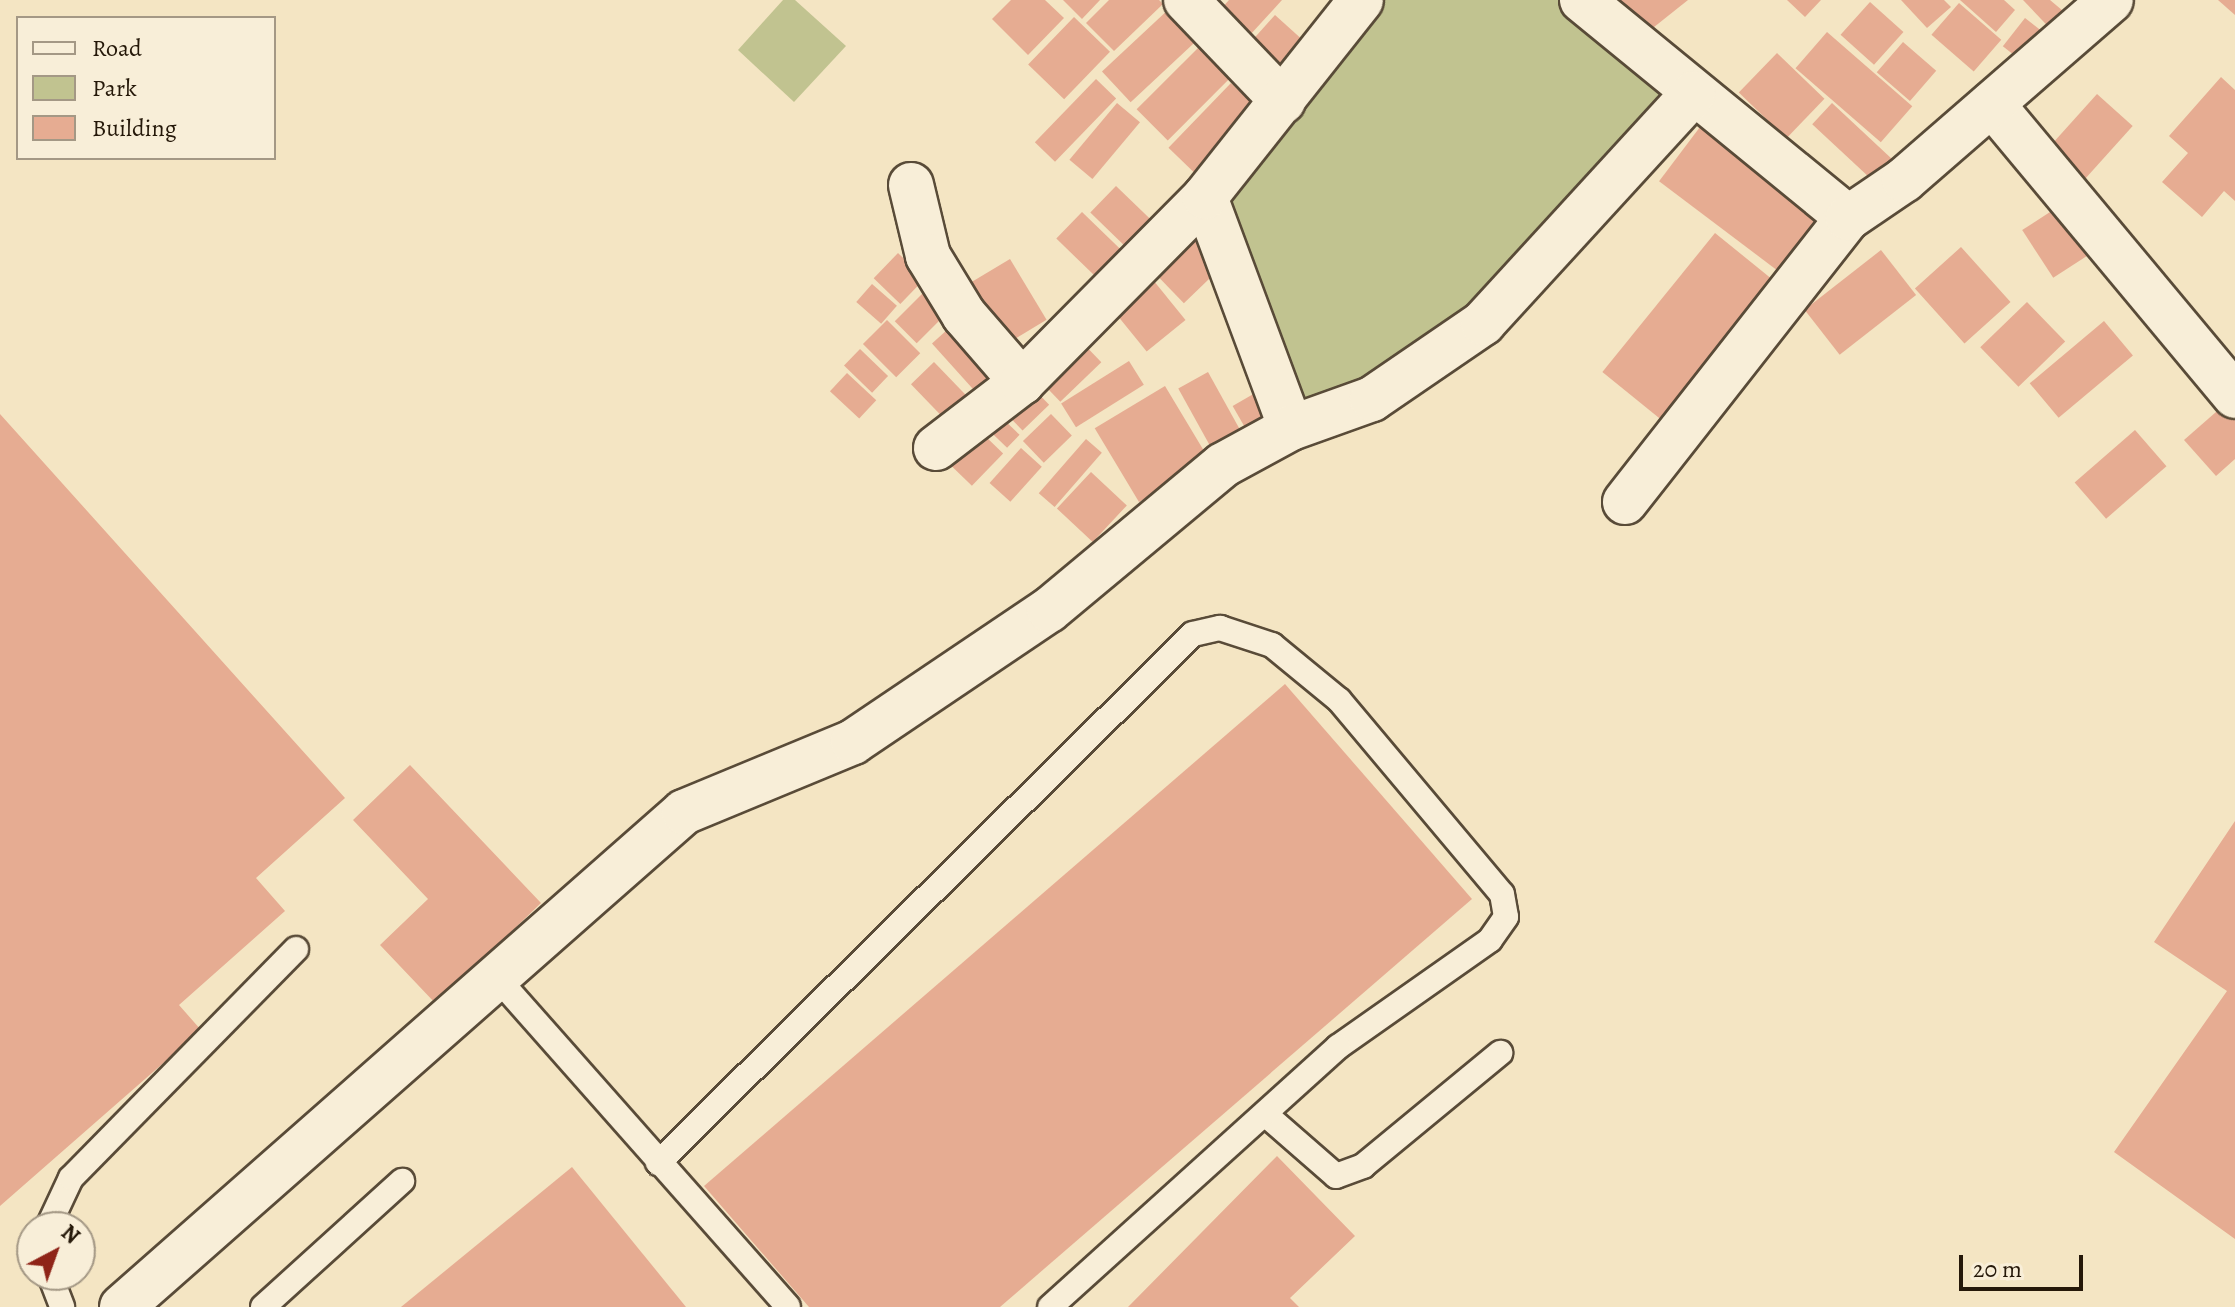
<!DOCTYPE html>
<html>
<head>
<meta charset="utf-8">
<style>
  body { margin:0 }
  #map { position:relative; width:2235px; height:1307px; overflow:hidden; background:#f4e5c3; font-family:Alegreya,serif }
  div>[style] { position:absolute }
  .green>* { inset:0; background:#c1c390 }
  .building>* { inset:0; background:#e6ac92; transform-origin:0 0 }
  .roads { filter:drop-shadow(2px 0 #594b38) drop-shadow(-2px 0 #594b38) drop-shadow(0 2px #594b38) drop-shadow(0 -2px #594b38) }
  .lane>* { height:24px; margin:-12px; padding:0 12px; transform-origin:12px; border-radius:12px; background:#f8eed8 }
  .street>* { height:44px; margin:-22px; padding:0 22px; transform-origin:22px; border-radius:22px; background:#f8eed8 }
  span { translate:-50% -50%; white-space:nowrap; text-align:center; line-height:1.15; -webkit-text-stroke:6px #f8eed8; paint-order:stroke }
  .legend { position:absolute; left:16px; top:16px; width:260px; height:144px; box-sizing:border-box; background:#f8eed8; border:2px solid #a49885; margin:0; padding:10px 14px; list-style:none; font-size:24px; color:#251809 }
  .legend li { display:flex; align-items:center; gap:16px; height:40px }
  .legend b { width:40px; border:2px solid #a49885 }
  .north { position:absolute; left:16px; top:1211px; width:80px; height:80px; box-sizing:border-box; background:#f8eed8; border:2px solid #a49885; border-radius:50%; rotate:41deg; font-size:22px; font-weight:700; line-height:32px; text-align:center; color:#251809 }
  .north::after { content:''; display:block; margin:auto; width:28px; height:36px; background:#8f2418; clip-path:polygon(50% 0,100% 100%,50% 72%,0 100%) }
  .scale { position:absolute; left:1959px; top:1255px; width:124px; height:36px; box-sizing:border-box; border:4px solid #251809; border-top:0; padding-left:10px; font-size:24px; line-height:28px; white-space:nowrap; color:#251809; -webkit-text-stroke:6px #f8eed8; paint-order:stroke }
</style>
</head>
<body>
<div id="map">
  <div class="green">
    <div style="clip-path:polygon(783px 0,795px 0,846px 46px,794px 102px,738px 50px)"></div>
    <div style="clip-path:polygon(1382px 0,1563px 0,1679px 94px,1476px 319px,1295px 416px,1222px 192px)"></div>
  </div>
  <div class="building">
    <div style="clip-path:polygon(1011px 0,1045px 0,1064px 18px,1028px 55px,992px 19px)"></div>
    <div style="clip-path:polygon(1063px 0,1100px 0,1082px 19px)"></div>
    <div style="clip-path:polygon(1109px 0,1159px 0,1163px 4px,1114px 51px,1086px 23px)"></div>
    <div style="clip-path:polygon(1229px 0,1282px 0,1250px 35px,1221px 9px)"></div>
    <div style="clip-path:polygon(1608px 0,1688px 0,1639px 39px)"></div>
    <div style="clip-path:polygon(1787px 0,1821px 0,1805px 17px)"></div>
    <div style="clip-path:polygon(1901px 0,1944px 0,1951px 7px,1927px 28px)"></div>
    <div style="clip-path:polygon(1960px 0,2004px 0,2015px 10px,1996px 32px)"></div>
    <div style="clip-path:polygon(2023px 0,2050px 0,2075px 21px,2060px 39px)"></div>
    <div style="clip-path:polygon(2218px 0,2235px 0,2235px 15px)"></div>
    <div style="left:1870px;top:2px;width:45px;height:44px;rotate:42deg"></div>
    <div style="left:1959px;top:3px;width:56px;height:42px;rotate:41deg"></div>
    <div style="left:1170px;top:8px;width:42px;height:93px;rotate:47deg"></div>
    <div style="left:1275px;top:15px;width:47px;height:46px;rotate:42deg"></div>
    <div style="left:1074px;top:17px;width:50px;height:66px;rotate:44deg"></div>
    <div style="left:2025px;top:18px;width:29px;height:36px;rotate:38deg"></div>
    <div style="left:1827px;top:32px;width:113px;height:48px;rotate:41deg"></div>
    <div style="left:1903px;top:42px;width:44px;height:40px;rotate:41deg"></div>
    <div style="left:1201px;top:45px;width:44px;height:91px;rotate:45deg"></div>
    <div style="left:1777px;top:53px;width:66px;height:55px;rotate:44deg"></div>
    <div style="clip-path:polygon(2221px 77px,2235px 90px,2235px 201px,2224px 191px,2202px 217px,2162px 182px,2188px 153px,2169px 136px)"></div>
    <div style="left:1096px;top:79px;width:28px;height:88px;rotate:44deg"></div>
    <div style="left:1231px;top:83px;width:45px;height:90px;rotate:44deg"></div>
    <div style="left:2097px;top:94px;width:48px;height:78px;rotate:42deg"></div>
    <div style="left:1117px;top:103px;width:30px;height:74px;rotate:40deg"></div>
    <div style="left:1832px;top:103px;width:86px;height:29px;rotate:43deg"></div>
    <div style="left:1700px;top:127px;width:153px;height:68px;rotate:37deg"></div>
    <div style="left:1116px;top:186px;width:53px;height:37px;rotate:44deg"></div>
    <div style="left:2070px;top:199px;width:57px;height:57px;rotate:57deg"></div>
    <div style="left:1082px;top:212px;width:60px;height:37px;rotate:44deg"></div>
    <div style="left:1186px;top:222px;width:57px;height:58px;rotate:46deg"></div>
    <div style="left:1715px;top:233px;width:83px;height:179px;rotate:39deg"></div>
    <div style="left:1961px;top:247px;width:74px;height:62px;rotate:48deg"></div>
    <div style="left:1881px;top:250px;width:57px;height:97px;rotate:52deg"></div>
    <div style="left:898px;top:253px;width:37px;height:35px;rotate:44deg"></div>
    <div style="left:1010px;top:259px;width:71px;height:55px;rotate:59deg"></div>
    <div style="left:1149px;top:275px;width:58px;height:50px;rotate:51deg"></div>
    <div style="left:872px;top:284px;width:33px;height:24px;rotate:41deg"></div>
    <div style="left:928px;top:288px;width:31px;height:47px;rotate:45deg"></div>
    <div style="left:2027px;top:302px;width:55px;height:65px;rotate:46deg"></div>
    <div style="left:887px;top:320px;width:47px;height:34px;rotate:45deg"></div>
    <div style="left:958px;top:320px;width:73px;height:35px;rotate:48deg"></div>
    <div style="left:2104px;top:321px;width:45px;height:97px;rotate:50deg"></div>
    <div style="left:1077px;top:337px;width:35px;height:57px;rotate:46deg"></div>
    <div style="left:860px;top:349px;width:39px;height:23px;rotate:44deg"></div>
    <div style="left:1129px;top:361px;width:28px;height:80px;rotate:58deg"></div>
    <div style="left:934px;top:362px;width:59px;height:32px;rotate:46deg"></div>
    <div style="left:1208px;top:372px;width:72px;height:34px;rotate:61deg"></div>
    <div style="left:847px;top:373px;width:40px;height:25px;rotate:43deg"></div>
    <div style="left:1029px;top:384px;width:29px;height:37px;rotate:46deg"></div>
    <div style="left:1269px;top:385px;width:38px;height:42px;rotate:60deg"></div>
    <div style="left:1165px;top:386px;width:86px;height:82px;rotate:59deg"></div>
    <div style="clip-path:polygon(2224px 405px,2235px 417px,2235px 459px,2216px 476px,2184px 440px)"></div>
    <div style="clip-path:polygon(0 414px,345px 798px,256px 878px,285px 911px,179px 1005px,201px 1030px,0 1206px)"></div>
    <div style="left:998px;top:414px;width:30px;height:18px;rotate:44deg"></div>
    <div style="left:1051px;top:414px;width:30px;height:39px;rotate:46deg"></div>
    <div style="left:2135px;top:430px;width:48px;height:80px;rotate:49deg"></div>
    <div style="left:983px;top:434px;width:28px;height:45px;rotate:44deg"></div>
    <div style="left:1086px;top:439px;width:21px;height:72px;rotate:41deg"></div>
    <div style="left:1021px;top:448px;width:28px;height:47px;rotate:42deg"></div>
    <div style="left:1091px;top:472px;width:49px;height:50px;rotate:43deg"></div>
    <div style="clip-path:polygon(1285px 684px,1472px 899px,1000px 1307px,809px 1307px,704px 1186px)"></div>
    <div style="clip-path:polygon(410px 765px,541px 903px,436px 1004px,380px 945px,428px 899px,353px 820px)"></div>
    <div style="clip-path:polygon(2235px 821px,2235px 1239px,2114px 1152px,2227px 991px,2154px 942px)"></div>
    <div style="clip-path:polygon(1277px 1156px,1355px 1236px,1290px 1298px,1299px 1307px,1128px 1307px)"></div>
    <div style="clip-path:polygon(572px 1167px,686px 1307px,401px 1307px)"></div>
  </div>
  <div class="roads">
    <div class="lane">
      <div style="left:499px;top:980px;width:436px;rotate:48.5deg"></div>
      <div style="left:1265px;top:1114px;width:94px;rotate:41.1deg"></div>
      <div style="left:1336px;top:1176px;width:29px;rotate:-20deg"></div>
      <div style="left:1363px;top:1166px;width:178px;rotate:-39.5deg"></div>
      <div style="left:658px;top:1163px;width:752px;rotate:-44.68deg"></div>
      <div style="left:1193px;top:634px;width:28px;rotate:-13deg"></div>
      <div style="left:1220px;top:628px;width:55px;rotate:18.1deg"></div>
      <div style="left:1272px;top:645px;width:87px;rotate:39.4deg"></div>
      <div style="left:1339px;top:700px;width:253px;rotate:50deg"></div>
      <div style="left:1502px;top:894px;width:23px;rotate:80deg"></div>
      <div style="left:1506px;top:917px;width:28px;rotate:125deg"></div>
      <div style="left:1490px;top:940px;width:186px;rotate:144.9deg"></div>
      <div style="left:1338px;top:1047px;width:388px;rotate:137.9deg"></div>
      <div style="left:48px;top:1227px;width:54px;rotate:-64.9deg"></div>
      <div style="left:71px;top:1178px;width:321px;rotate:-45.5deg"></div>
      <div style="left:50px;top:1275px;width:34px;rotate:69deg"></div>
      <div style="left:263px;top:1307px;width:188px;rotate:-42.2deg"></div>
    </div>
    <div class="street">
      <div style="left:1186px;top:0;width:140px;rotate:46.2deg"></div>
      <div style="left:1582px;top:0;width:344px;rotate:39.3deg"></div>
      <div style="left:1992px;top:104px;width:380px;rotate:50.2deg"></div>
      <div style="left:911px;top:185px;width:73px;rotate:76.5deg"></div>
      <div style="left:928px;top:256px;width:69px;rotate:58.6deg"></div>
      <div style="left:964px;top:315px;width:89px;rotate:49.1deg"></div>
      <div style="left:1205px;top:197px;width:246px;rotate:69.6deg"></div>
      <div style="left:936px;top:448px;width:108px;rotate:-37.5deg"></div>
      <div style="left:1022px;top:382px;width:260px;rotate:-45.3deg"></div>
      <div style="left:1205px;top:197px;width:251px;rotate:-51.6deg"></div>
      <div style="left:1625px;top:502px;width:361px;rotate:-51.9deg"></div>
      <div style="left:1848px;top:218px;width:68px;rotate:-34.2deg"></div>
      <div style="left:1904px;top:180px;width:274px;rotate:-41deg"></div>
      <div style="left:122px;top:1307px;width:749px;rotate:-41.37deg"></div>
      <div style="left:684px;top:812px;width:183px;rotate:-22.5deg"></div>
      <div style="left:853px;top:742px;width:236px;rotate:-34deg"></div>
      <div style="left:1049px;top:610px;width:226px;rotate:-39.8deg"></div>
      <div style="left:1223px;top:465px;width:77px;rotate:-28.6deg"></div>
      <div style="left:1291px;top:428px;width:86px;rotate:-19.7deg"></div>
      <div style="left:1372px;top:399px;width:135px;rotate:-34.4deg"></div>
      <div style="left:1483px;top:323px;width:311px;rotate:-47.5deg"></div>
    </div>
  </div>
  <ul class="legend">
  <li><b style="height:10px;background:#f8eed8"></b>Road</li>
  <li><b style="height:22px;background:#c1c390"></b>Park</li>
  <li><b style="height:22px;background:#e6ac92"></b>Building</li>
  </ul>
  <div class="north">N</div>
  <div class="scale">20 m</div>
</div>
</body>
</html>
